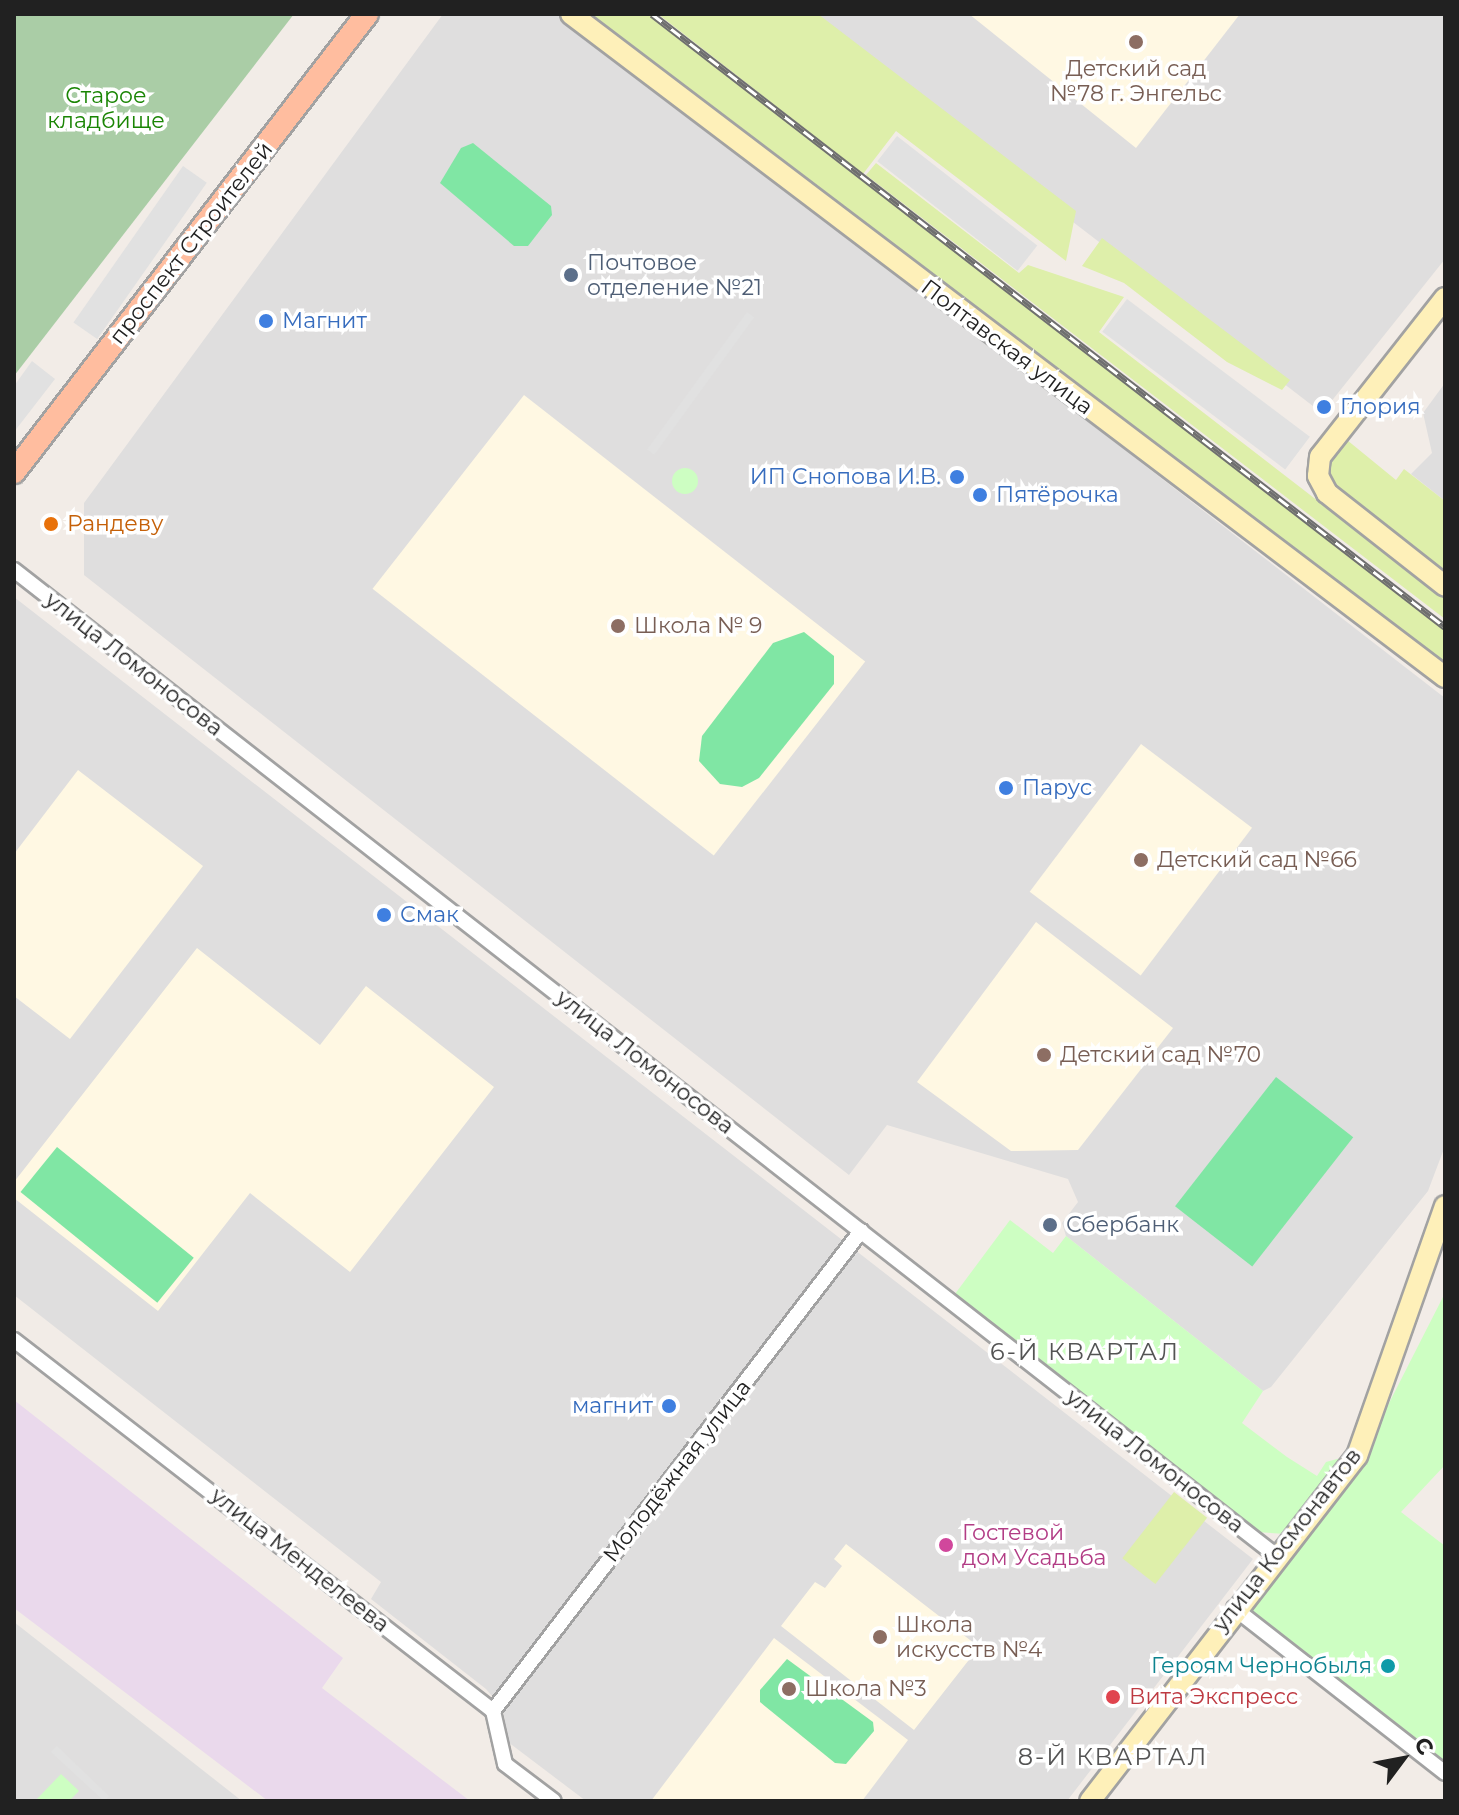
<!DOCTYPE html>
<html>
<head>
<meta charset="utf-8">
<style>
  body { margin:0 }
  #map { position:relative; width:1459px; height:1815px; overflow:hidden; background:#f2ece7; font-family:Montserrat,sans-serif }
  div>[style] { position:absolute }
  .residential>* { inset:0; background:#dfdede }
  .industrial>* { inset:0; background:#ead9ec }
  .education>* { inset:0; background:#fff8e3; transform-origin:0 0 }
  .grass>* { inset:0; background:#deefaa; transform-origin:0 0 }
  .cemetery>* { inset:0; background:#aacda6 }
  .park>* { inset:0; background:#cdfec2 }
  .round { border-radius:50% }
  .pitch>* { inset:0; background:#80e6a4; transform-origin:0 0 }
  .parking>* { inset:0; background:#e1e1e1; transform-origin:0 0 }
  .roads { filter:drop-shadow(2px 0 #a2a2a2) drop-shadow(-2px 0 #a2a2a2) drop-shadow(0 2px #a2a2a2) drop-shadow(0 -2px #a2a2a2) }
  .street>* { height:14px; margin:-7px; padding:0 7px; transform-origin:7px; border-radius:7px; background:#fff }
  .secondary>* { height:20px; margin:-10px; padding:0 10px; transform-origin:10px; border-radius:10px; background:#fef0b9 }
  .primary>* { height:22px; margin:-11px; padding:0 11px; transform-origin:11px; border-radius:11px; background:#ffbd9f }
  .rail>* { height:7px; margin-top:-3.5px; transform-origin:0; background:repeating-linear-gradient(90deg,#fff 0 12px,#6f6f6f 0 24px); box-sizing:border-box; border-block:2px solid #6f6f6f }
  .dots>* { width:22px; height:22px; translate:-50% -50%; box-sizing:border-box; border:4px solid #fff; border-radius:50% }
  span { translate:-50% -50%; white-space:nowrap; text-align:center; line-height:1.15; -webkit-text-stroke:7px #fff; paint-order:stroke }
  .education-label { font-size:22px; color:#785e54 }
  .left { translate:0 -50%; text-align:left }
  .park-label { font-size:22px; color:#1a8504 }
  .street-label { font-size:22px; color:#212121 }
  .service-label { font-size:22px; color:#4e5e75 }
  .shop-label { font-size:22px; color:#366cbe }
  .right { translate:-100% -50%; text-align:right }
  .food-label { font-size:22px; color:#c56008 }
  .hotel-label { font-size:22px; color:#b23c85 }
  .culture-label { font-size:22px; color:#0d838f }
  .health-label { font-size:22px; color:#be3a42 }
  .neighbourhood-label { font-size:24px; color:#545454; letter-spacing:2px }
  .frame { position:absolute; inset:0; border:16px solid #212121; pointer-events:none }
  .north { position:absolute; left:1363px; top:1719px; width:80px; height:80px; -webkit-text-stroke:6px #fff; paint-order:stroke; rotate:58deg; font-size:22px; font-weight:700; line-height:32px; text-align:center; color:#212121 }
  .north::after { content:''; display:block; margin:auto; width:28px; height:36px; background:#212121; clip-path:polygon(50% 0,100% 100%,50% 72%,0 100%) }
</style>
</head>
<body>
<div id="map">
  <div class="residential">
    <div style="clip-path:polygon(443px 14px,562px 14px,1445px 698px,1445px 1146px,1428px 1191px,1271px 1387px,1263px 1391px,1066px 1236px,1062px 1223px,1078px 1202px,1068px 1179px,887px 1125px,849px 1175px,84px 575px,84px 503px)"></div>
    <div style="clip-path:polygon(802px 14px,1445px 14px,1445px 259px,1322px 413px)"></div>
    <div style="clip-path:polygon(1445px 383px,1445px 501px,1411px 474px,1432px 453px,1423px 413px)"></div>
    <div style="clip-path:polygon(14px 597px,1253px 1559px,1067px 1801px,586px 1801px,508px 1742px,503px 1709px,486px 1689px,371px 1599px,381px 1582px,14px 1295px)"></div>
    <div style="clip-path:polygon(14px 1622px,242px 1801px,14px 1801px)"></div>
  </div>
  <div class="industrial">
    <div style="clip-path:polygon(14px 1400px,343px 1658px,322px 1688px,470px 1801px,268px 1801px,14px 1608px)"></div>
  </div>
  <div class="education">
    <div style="clip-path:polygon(969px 14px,1240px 14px,1136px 148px)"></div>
    <div style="left:524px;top:395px;width:433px;height:246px;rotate:38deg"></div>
    <div style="left:1141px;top:744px;width:139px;height:185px;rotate:37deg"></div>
    <div style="clip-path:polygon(78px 770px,203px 866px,70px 1039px,14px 996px,14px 854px)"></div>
    <div style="clip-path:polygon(1036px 922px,1173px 1028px,1078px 1150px,1011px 1151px,917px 1082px)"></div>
    <div style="clip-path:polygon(197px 948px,320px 1045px,366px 986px,494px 1087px,350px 1272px,250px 1193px,158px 1311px,14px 1198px,14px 1182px)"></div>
    <div style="clip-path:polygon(846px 1544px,979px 1647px,914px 1730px,781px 1626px,815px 1582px,825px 1588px,842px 1566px,834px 1559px)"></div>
    <div style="clip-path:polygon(774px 1638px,908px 1740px,862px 1801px,651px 1801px)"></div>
  </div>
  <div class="grass">
    <div style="clip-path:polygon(580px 14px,649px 14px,1445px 629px,1445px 670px)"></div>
    <div style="clip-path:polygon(658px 14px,818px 14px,1076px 211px,1066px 261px,896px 131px,863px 174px)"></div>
    <div style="clip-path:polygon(876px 163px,1019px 273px,1028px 265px,1124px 297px,1099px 332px,1445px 599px,1445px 619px,866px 175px)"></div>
    <div style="clip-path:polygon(1102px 238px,1290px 380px,1282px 390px,1227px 362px,1124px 283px,1082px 266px)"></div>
    <div style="clip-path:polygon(1347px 440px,1396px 480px,1404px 469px,1445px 501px,1445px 573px,1334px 486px,1328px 467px)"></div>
    <div style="left:1174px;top:1492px;width:42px;height:84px;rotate:38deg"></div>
  </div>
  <div class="cemetery">
    <div style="clip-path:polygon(14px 14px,294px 14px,14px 376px)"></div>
  </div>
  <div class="park">
    <div class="round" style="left:672px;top:468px;width:26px;height:26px"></div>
    <div style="clip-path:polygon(1010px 1220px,1053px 1253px,1066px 1236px,1263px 1391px,1242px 1423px,1287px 1457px,1317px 1476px,1326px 1462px,1341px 1458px,1286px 1534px,1256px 1532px,952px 1298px)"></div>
    <div style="clip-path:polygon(1445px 1293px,1445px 1465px,1401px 1512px,1445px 1546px,1445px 1766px,1246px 1612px,1353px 1474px)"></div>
    <div style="clip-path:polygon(61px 1774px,79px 1791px,69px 1801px,35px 1801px)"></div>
  </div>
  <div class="pitch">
    <div style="clip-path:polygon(473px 143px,551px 206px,552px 215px,528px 246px,514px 246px,440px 183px,461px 148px)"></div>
    <div style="clip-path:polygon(804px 632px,834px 656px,834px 684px,759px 778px,742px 787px,720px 784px,699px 761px,702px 736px,773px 643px)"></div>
    <div style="left:1276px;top:1077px;width:98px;height:164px;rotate:38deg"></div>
    <div style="left:57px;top:1147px;width:176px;height:58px;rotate:39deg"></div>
    <div style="clip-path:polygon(787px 1659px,873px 1722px,874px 1731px,846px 1764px,835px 1763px,760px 1702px,760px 1690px)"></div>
  </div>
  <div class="parking">
    <div style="left:897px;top:136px;width:178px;height:32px;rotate:38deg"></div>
    <div style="left:183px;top:166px;width:29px;height:191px;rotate:35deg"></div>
    <div style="left:1127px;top:299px;width:229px;height:41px;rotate:37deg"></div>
    <div style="left:747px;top:312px;width:9px;height:170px;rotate:36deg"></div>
    <div style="clip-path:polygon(32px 361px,55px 379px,14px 432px,14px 386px)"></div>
    <div style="clip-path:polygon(57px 1746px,109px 1796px,104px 1801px,51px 1752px)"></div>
  </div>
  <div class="roads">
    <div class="street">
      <div style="left:14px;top:570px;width:1600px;rotate:37.99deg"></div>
      <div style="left:14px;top:1340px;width:606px;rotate:37.76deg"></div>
      <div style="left:493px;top:1711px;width:54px;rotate:77.2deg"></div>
      <div style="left:505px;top:1764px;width:61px;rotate:37.1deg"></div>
      <div style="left:1234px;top:1608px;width:268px;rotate:38deg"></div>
      <div style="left:493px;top:1711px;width:605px;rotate:-52.52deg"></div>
    </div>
    <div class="secondary">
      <div style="left:571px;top:14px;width:1097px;rotate:37.18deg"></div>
      <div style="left:1445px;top:298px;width:202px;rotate:128.2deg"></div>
      <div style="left:1320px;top:457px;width:19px;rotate:96deg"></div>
      <div style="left:1318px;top:476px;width:19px;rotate:62deg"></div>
      <div style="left:1327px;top:493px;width:150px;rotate:38.2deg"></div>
      <div style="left:1090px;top:1801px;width:436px;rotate:-52.3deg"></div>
      <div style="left:1357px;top:1456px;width:265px;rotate:-70.6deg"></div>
    </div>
    <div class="primary">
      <div style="left:14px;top:472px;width:578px;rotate:-52.38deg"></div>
    </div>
  </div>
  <div class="rail">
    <div style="left:652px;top:14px;width:1002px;rotate:37.7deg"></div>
  </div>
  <div class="dots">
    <div style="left:1136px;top:42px;background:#8d6e63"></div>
    <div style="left:571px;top:275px;background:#5c6f8a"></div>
    <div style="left:266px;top:321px;background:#3f7fe0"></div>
    <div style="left:1324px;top:407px;background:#3f7fe0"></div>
    <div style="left:957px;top:477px;background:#3f7fe0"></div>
    <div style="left:980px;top:495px;background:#3f7fe0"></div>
    <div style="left:51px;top:524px;background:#e8710a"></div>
    <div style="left:618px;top:626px;background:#8d6e63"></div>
    <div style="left:1006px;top:788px;background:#3f7fe0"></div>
    <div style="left:1141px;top:860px;background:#8d6e63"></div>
    <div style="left:384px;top:915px;background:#3f7fe0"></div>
    <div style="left:1044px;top:1055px;background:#8d6e63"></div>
    <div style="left:1050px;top:1225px;background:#5c6f8a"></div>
    <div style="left:669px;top:1406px;background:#3f7fe0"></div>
    <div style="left:946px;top:1545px;background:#d1479c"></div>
    <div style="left:880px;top:1637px;background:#8d6e63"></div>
    <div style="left:1388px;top:1666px;background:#0f9aa8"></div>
    <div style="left:789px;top:1689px;background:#8d6e63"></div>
    <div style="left:1113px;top:1697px;background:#e0444e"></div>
  </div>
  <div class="education-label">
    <span style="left:1136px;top:81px">Детский сад<br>№78 г. Энгельс</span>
    <span class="left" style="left:634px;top:626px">Школа № 9</span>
    <span class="left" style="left:1157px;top:860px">Детский сад №66</span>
    <span class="left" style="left:1060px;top:1055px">Детский сад №70</span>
    <span class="left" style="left:896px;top:1637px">Школа<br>искусств №4</span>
    <span class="left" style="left:805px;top:1689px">Школа №3</span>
  </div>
  <div class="park-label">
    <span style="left:106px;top:108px">Старое<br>кладбище</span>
  </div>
  <div class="street-label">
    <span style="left:191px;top:243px;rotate:-52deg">проспект Строителей</span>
    <span style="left:1007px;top:347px;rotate:37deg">Полтавская улица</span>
    <span style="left:134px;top:664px;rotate:38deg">улица Ломоносова</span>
    <span style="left:645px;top:1062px;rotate:38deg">улица Ломоносова</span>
    <span style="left:1155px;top:1461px;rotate:38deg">улица Ломоносова</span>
    <span style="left:677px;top:1471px;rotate:-52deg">Молодёжная улица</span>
    <span style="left:1287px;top:1540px;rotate:-52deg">улица Космонавтов</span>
    <span style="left:300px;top:1560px;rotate:38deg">улица Менделеева</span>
  </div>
  <div class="service-label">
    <span class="left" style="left:587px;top:275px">Почтовое<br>отделение №21</span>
    <span class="left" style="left:1066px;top:1225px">Сбербанк</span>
  </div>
  <div class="shop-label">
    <span class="left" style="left:282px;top:321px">Магнит</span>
    <span class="left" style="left:1340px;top:407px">Глория</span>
    <span class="right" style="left:941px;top:477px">ИП Снопова И.В.</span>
    <span class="left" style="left:996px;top:495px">Пятёрочка</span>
    <span class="left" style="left:1022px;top:788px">Парус</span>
    <span class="left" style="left:400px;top:915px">Смак</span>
    <span class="right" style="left:653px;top:1406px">магнит</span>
  </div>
  <div class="food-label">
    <span class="left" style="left:67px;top:524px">Рандеву</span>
  </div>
  <div class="hotel-label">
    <span class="left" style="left:962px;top:1545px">Гостевой<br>дом Усадьба</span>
  </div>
  <div class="culture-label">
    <span class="right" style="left:1372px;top:1666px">Героям Чернобыля</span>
  </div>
  <div class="health-label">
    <span class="left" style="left:1129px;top:1697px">Вита Экспресс</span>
  </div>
  <div class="neighbourhood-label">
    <span style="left:1085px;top:1352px">6-Й КВАРТАЛ</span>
    <span style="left:1113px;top:1757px">8-Й КВАРТАЛ</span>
  </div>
  <div class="frame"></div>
  <div class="north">С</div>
</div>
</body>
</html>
